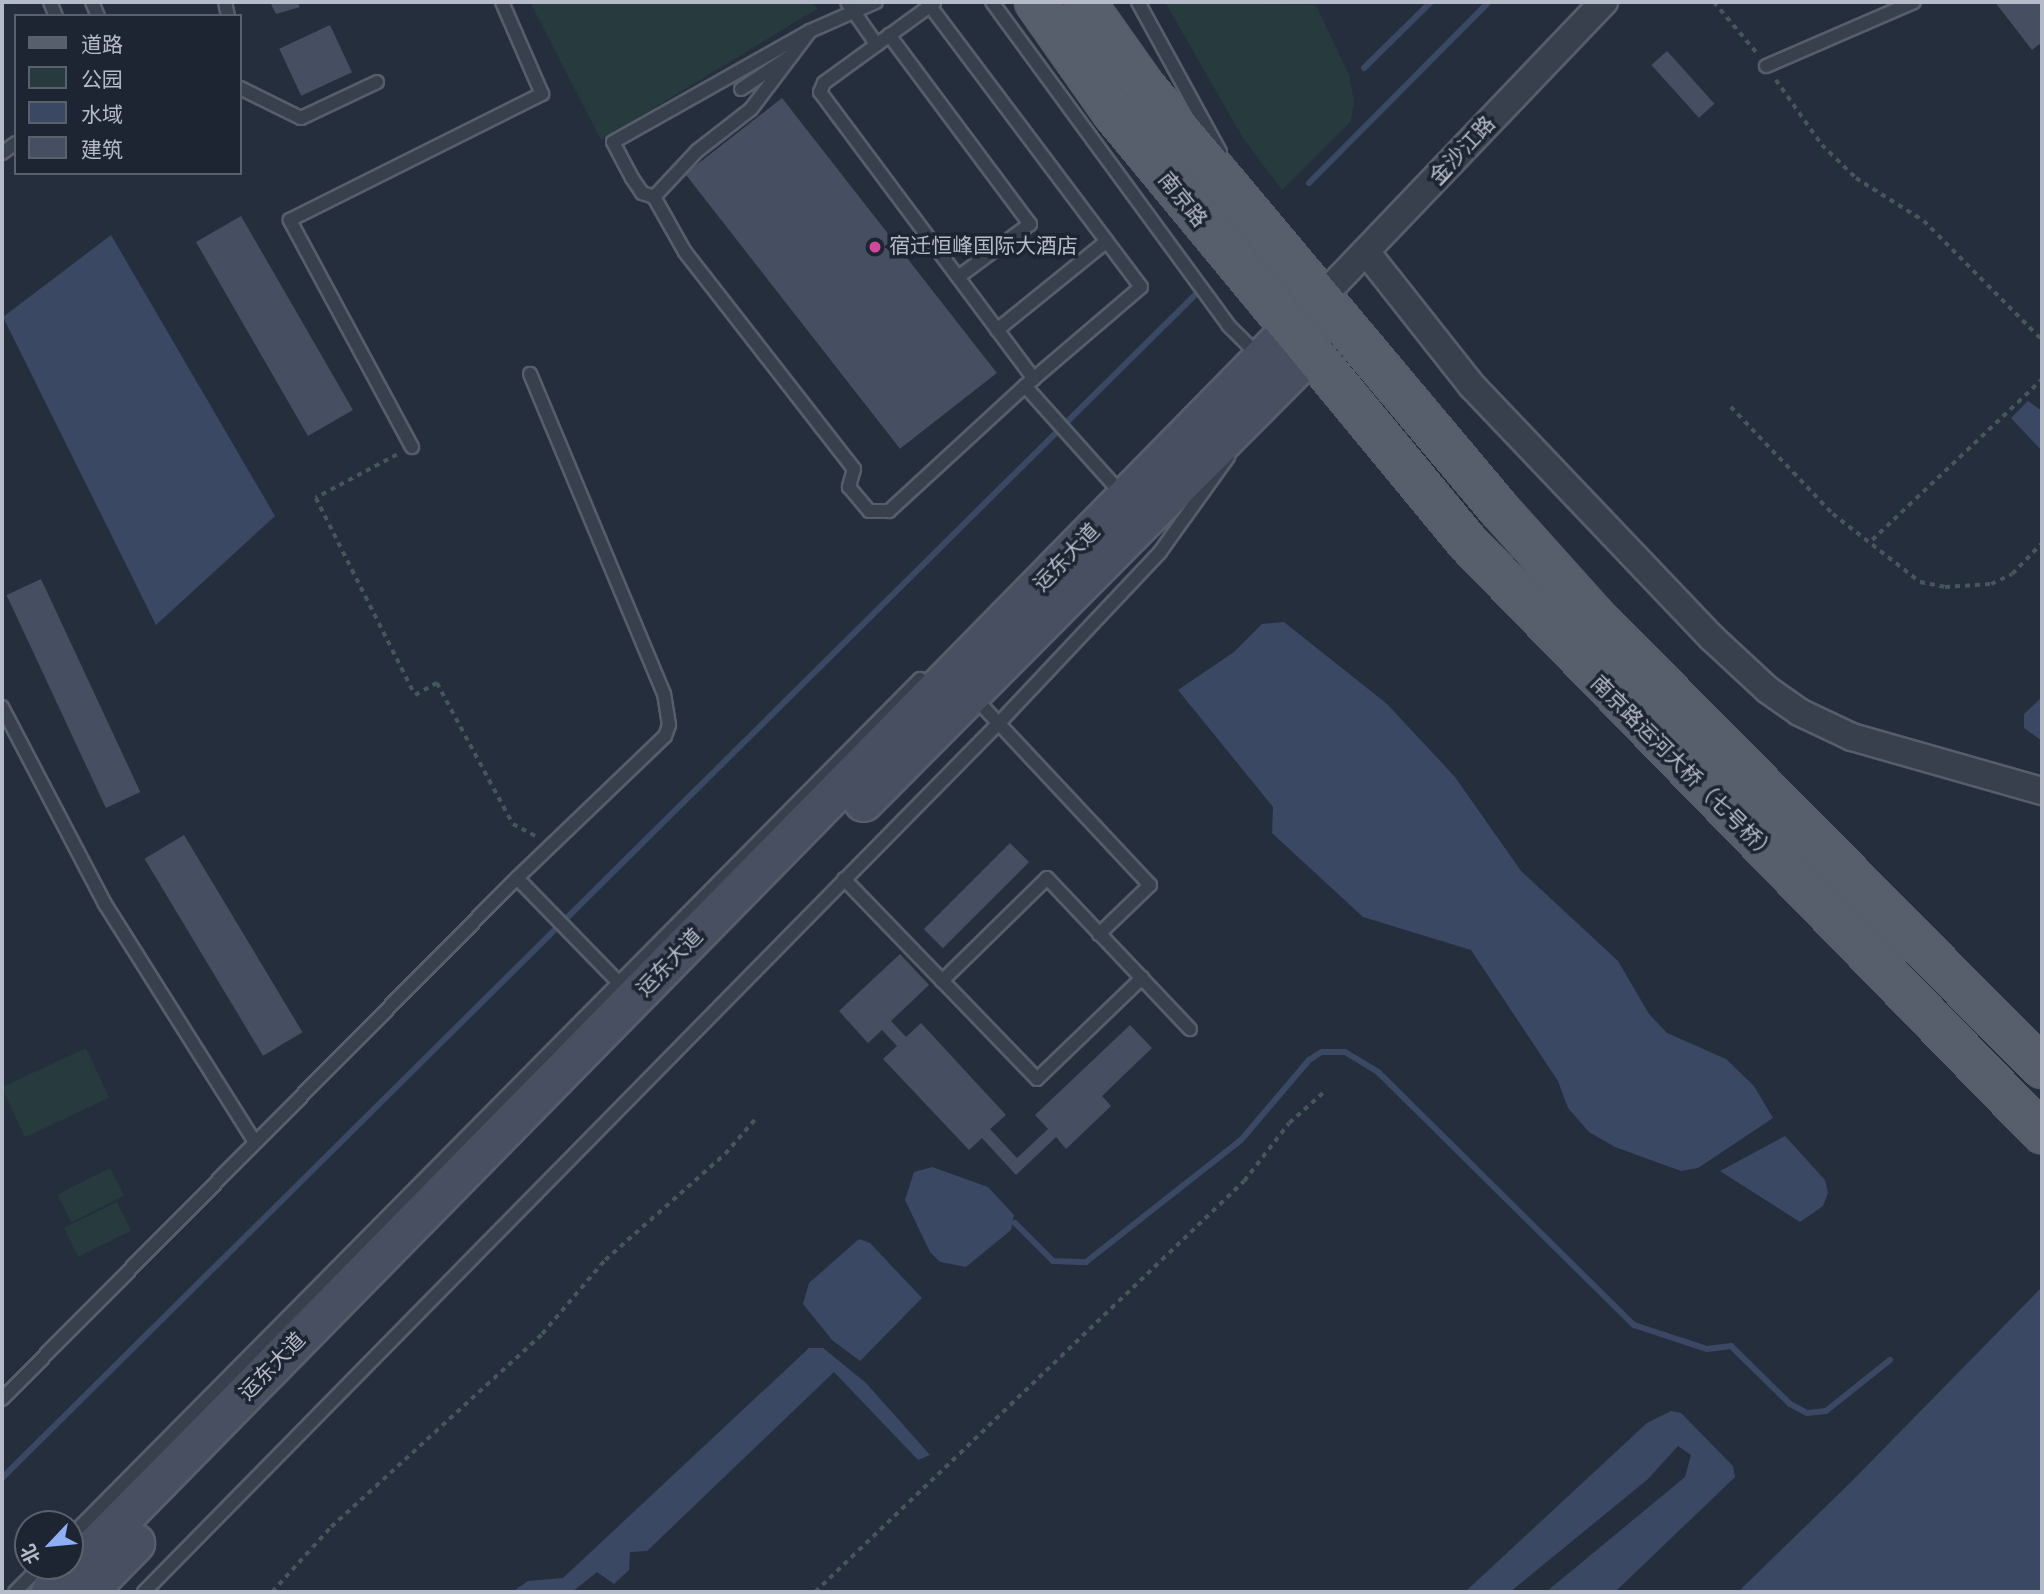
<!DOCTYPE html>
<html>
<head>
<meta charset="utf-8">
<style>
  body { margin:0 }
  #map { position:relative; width:2044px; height:1594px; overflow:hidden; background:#252e3d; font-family:"Sofia Sans Condensed","Noto Sans SC",sans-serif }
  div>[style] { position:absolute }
  .green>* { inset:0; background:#273a3e; transform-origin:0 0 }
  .water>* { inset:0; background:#3a4864 }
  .stream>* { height:6px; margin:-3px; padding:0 3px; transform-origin:3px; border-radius:3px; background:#3a4864 }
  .building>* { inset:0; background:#464f61; transform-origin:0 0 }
  .path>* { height:3.5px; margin-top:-1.75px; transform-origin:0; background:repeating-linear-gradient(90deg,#45575b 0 5px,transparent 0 10px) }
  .roads { filter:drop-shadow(2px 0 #575e6b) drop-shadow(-2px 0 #575e6b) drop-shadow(0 2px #575e6b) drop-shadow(0 -2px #575e6b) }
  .lane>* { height:12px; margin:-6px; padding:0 6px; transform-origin:6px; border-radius:6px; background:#39404d }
  .street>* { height:26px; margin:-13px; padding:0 13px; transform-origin:13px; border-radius:13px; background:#39404d }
  .secondary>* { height:37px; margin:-18.5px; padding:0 18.5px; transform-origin:18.5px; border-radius:18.5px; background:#474f60 }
  .primary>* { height:38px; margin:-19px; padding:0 19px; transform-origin:19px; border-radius:19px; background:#575f6d }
  .dots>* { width:19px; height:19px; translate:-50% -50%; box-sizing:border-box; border:4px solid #1e2532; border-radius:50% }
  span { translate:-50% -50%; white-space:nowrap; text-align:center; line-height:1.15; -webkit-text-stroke:7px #1e2532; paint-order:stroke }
  .street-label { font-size:21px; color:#b5bbc8 }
  .poi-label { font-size:21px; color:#b5bbc8 }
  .left { translate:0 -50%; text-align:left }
  .frame { position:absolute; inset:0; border:4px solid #b5bbc8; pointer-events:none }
  .legend { position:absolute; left:14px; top:14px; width:228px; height:161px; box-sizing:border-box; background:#1e2532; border:2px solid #5a616e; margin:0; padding:9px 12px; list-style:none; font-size:21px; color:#b5bbc8 }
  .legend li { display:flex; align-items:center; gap:14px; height:35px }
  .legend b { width:35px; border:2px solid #5a616e }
  .north { position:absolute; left:14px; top:1510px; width:70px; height:70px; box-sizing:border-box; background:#1e2532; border:2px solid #5a616e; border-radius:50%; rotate:244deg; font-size:19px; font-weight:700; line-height:28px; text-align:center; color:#b5bbc8 }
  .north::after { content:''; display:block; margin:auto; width:24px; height:32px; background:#8faef4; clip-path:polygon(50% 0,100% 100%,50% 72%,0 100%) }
</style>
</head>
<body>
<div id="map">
  <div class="green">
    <div style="clip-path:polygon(530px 2px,813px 2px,817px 9px,601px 140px)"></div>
    <div style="clip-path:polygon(1165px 2px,1316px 5px,1349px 75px,1354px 101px,1351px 121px,1282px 190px,1243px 138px)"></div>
    <div style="left:86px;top:1048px;width:55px;height:93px;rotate:65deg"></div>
    <div style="left:110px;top:1168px;width:31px;height:59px;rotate:63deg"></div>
    <div style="left:117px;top:1202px;width:32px;height:59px;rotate:64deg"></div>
  </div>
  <div class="water">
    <div style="clip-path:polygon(111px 235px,275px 516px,156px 625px,3px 317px)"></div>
    <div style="clip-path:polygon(2028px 401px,2042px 411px,2042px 451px,2011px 418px)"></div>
    <div style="clip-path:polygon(1284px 622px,1387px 704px,1455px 777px,1521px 871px,1618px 961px,1649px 1014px,1667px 1033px,1726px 1059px,1754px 1086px,1773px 1118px,1698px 1168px,1681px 1171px,1615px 1147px,1589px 1132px,1568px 1108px,1558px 1081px,1471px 950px,1363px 917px,1272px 833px,1273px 807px,1178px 690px,1234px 652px,1262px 624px)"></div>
    <div style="clip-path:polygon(2042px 697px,2042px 741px,2024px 728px,2024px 714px)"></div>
    <div style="clip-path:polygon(1785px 1136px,1825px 1180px,1828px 1193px,1823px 1206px,1800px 1222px,1720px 1171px)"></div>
    <div style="clip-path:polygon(932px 1167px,988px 1187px,1014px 1215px,1011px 1230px,966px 1267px,940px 1262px,930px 1252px,905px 1200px,914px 1172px)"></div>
    <div style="clip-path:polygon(859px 1239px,870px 1243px,922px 1298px,860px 1361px,832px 1340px,803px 1304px,809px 1283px)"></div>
    <div style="clip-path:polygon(2042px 1287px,2042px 1592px,1738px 1592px,1852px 1481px)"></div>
    <div style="clip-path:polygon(809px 1348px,823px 1348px,866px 1383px,930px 1455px,918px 1460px,834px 1372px,647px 1551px,630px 1552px,629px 1570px,614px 1584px,597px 1572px,572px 1592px,512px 1592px,528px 1581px,563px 1578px)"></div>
    <div style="clip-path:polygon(1671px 1411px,1681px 1413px,1733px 1466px,1735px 1477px,1615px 1592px,1546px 1592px,1685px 1477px,1691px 1455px,1678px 1446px,1648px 1479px,1510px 1592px,1465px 1592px,1647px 1423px)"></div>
  </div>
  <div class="stream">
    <div style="left:1364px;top:68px;width:94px;rotate:-44.6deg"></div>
    <div style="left:1309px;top:183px;width:255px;rotate:-45.2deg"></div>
    <div style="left:1015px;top:1223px;width:54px;rotate:45deg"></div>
    <div style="left:1053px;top:1261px;width:33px;rotate:2deg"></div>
    <div style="left:1086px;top:1262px;width:197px;rotate:-38.2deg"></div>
    <div style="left:1241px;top:1140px;width:105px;rotate:-49.6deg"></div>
    <div style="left:1309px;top:1060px;width:15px;rotate:-32deg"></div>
    <div style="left:1322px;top:1052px;width:23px"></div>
    <div style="left:1345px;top:1052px;width:39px;rotate:31deg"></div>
    <div style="left:1378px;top:1072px;width:360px;rotate:44.7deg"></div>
    <div style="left:1634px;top:1325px;width:77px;rotate:18.2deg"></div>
    <div style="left:1707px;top:1349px;width:24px;rotate:-7deg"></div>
    <div style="left:1731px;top:1346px;width:83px;rotate:44.5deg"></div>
    <div style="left:1790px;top:1404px;width:19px;rotate:28deg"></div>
    <div style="left:1807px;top:1413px;width:19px;rotate:-6deg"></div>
    <div style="left:1826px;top:1411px;width:82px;rotate:-38.6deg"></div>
    <div style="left:2px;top:1478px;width:1686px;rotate:-44.76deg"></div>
  </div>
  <div class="building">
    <div style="clip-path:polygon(270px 2px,297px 2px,300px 7px,276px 14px)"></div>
    <div style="clip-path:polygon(1995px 2px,2042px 2px,2042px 42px,2032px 50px)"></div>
    <div style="left:330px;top:25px;width:52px;height:56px;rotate:65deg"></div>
    <div style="left:1667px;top:51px;width:71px;height:21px;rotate:48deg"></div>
    <div style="left:782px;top:98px;width:349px;height:123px;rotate:52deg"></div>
    <div style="left:241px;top:216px;width:224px;height:52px;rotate:60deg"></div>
    <div style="left:41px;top:579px;width:235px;height:38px;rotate:65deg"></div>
    <div style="left:184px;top:835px;width:230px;height:46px;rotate:59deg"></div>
    <div style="left:1010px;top:843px;width:27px;height:122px;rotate:45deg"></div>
    <div style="clip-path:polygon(900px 954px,929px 985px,891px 1021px,906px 1037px,921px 1023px,1006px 1115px,990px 1129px,1017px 1158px,1048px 1129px,1035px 1115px,1130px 1025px,1152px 1048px,1102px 1096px,1111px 1106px,1066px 1149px,1056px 1137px,1016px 1175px,982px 1138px,969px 1150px,883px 1059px,897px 1046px,882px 1030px,868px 1043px,839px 1011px)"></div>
  </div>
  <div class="path">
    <div style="left:1714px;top:2px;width:67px;rotate:49.9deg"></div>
    <div style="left:1776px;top:80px;width:80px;rotate:54.7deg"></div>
    <div style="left:1822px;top:145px;width:47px;rotate:44.1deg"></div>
    <div style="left:1856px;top:178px;width:80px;rotate:32.3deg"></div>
    <div style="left:1924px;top:221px;width:168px;rotate:45.2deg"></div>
    <div style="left:1731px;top:407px;width:148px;rotate:46.4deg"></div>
    <div style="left:1833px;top:514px;width:110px;rotate:38deg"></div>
    <div style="left:1920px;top:582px;width:25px;rotate:11deg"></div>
    <div style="left:1945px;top:587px;width:46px;rotate:-3.7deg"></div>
    <div style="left:1991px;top:584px;width:23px;rotate:-25deg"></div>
    <div style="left:2012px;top:574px;width:43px;rotate:-45.9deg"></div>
    <div style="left:397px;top:455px;width:92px;rotate:152deg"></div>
    <div style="left:316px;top:498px;width:220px;rotate:63.3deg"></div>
    <div style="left:415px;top:695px;width:25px;rotate:-29deg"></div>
    <div style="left:437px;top:683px;width:160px;rotate:61.7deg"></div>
    <div style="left:513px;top:824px;width:27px;rotate:28deg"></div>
    <div style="left:1872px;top:540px;width:234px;rotate:-43.4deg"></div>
    <div style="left:272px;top:1592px;width:88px;rotate:-47.8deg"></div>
    <div style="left:331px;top:1527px;width:286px;rotate:-42.4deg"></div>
    <div style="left:542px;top:1334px;width:97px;rotate:-49.6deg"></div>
    <div style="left:605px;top:1260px;width:160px;rotate:-41.5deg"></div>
    <div style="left:725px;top:1154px;width:49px;rotate:-49.1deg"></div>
    <div style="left:815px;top:1592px;width:594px;rotate:-43.77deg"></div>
    <div style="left:1244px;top:1181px;width:73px;rotate:-52.2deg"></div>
    <div style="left:1289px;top:1123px;width:50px;rotate:-41.7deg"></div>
  </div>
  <div class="roads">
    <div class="lane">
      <div style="left:50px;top:2px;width:15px;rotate:67deg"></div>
      <div style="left:92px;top:2px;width:15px;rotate:67deg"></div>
      <div style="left:225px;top:2px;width:14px;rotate:78deg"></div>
      <div style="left:847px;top:2px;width:52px;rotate:55.1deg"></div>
      <div style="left:927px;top:2px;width:356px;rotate:53.1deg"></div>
      <div style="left:1141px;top:287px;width:153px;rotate:139.5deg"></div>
      <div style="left:1025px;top:386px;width:145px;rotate:48.1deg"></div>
      <div style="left:992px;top:2px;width:400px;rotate:53.8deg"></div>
      <div style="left:1228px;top:325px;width:44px;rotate:45deg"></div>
      <div style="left:1138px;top:2px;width:171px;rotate:61.3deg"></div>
      <div style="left:934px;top:3px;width:136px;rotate:144deg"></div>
      <div style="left:824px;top:83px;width:10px;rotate:114deg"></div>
      <div style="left:820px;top:92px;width:358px;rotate:53.3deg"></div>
      <div style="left:810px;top:31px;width:226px;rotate:150.6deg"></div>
      <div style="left:613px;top:142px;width:41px;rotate:62.2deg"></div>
      <div style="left:632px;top:178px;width:18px;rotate:56deg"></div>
      <div style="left:642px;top:193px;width:13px;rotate:18deg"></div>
      <div style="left:654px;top:197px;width:63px;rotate:60.6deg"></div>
      <div style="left:685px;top:252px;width:275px;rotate:52.1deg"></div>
      <div style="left:854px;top:469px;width:19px;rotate:106deg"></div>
      <div style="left:849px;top:487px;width:31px;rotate:50deg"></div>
      <div style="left:869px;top:511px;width:20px"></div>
      <div style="left:889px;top:511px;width:185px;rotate:-42.6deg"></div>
      <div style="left:889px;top:35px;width:236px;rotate:53.3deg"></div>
      <div style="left:1030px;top:224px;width:89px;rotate:143.6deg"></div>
      <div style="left:1766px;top:66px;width:161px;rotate:-23.4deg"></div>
      <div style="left:240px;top:88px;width:68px;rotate:26.2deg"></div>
      <div style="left:301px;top:118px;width:84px;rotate:-25.3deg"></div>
      <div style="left:741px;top:89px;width:61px;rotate:-33.7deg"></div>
      <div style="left:792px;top:55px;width:30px;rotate:-53deg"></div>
      <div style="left:810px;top:31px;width:72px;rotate:-23.7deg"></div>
      <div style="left:2px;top:153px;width:17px;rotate:-36deg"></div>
      <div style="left:654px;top:197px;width:63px;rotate:-46.9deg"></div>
      <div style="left:697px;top:151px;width:68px;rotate:-37.9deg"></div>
      <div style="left:751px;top:109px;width:68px;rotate:-52.8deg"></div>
      <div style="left:997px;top:330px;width:141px;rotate:-39deg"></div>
      <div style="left:412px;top:447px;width:258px;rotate:-118.3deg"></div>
      <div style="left:290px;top:220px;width:282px;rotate:-26.6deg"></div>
      <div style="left:542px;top:94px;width:100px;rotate:-113.5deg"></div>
      <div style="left:973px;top:696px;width:259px;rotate:46.9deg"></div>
      <div style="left:1150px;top:885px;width:71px;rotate:136.1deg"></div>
      <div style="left:2px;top:707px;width:222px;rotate:62.4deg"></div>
      <div style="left:105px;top:904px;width:281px;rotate:57.8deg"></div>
      <div style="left:517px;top:878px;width:151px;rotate:45.8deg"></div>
      <div style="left:844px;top:879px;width:278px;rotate:46deg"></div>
      <div style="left:1037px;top:1079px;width:146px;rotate:-43.9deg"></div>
      <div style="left:942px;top:981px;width:147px;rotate:-44.4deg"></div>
      <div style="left:1047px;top:878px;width:208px;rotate:46.6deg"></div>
      <div style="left:2px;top:1399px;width:733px;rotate:-45.33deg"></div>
      <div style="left:517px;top:878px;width:205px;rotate:-43.8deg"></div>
      <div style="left:665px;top:736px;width:12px;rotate:-70deg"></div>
      <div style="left:669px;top:725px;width:31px;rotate:-99deg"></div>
      <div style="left:664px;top:694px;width:347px;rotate:-112.7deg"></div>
      <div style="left:70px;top:1537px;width:1208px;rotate:-45.27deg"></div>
      <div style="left:15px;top:1592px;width:37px;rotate:-45deg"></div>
      <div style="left:144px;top:1592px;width:1219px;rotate:-45.47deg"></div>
      <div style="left:999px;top:723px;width:235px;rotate:-46.7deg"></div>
      <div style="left:1160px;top:552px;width:117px;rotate:-54.4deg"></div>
    </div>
    <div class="street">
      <div style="left:1367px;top:253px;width:169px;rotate:51.7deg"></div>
      <div style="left:1472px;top:386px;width:348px;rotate:46.4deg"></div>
      <div style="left:1712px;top:638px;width:76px;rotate:42.9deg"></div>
      <div style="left:1768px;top:690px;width:38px;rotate:35deg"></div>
      <div style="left:1799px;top:712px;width:59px;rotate:25.3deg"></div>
      <div style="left:1852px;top:737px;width:198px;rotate:15.9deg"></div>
      <div style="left:1321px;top:298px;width:410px;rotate:-46.3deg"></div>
    </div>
    <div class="secondary">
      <div style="left:863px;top:802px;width:631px;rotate:-45.13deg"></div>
      <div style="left:50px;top:1592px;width:1767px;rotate:-45.53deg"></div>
      <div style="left:87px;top:1592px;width:69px;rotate:-45.6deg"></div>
    </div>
    <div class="primary">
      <div style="left:1035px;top:2px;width:136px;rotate:54.9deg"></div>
      <div style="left:1113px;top:113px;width:556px;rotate:50.47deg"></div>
      <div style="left:1467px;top:542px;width:825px;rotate:45.79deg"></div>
      <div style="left:1085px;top:2px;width:104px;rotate:54.8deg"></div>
      <div style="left:1145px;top:87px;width:551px;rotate:50.01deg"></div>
      <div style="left:1499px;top:509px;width:145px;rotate:48.1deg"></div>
      <div style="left:1596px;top:617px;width:634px;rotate:45.32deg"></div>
    </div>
  </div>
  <div class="dots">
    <div style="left:875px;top:247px;background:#d1479c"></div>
  </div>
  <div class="street-label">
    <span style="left:1463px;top:151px;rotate:-47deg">金沙江路</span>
    <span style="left:1182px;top:200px;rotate:51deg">南京路</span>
    <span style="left:1067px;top:558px;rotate:-46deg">运东大道</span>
    <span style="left:1683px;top:769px;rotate:45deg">南京路运河大桥（七号桥）</span>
    <span style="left:670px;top:963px;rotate:-46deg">运东大道</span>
    <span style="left:273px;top:1367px;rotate:-46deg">运东大道</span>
  </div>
  <div class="poi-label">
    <span class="left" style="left:889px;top:247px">宿迁恒峰国际大酒店</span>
  </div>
  <div class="frame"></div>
  <ul class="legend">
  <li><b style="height:9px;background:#575f6d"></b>道路</li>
  <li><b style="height:19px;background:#273a3e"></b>公园</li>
  <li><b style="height:19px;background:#3a4864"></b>水域</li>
  <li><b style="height:19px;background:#464f61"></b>建筑</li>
  </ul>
  <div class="north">北</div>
</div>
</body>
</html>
